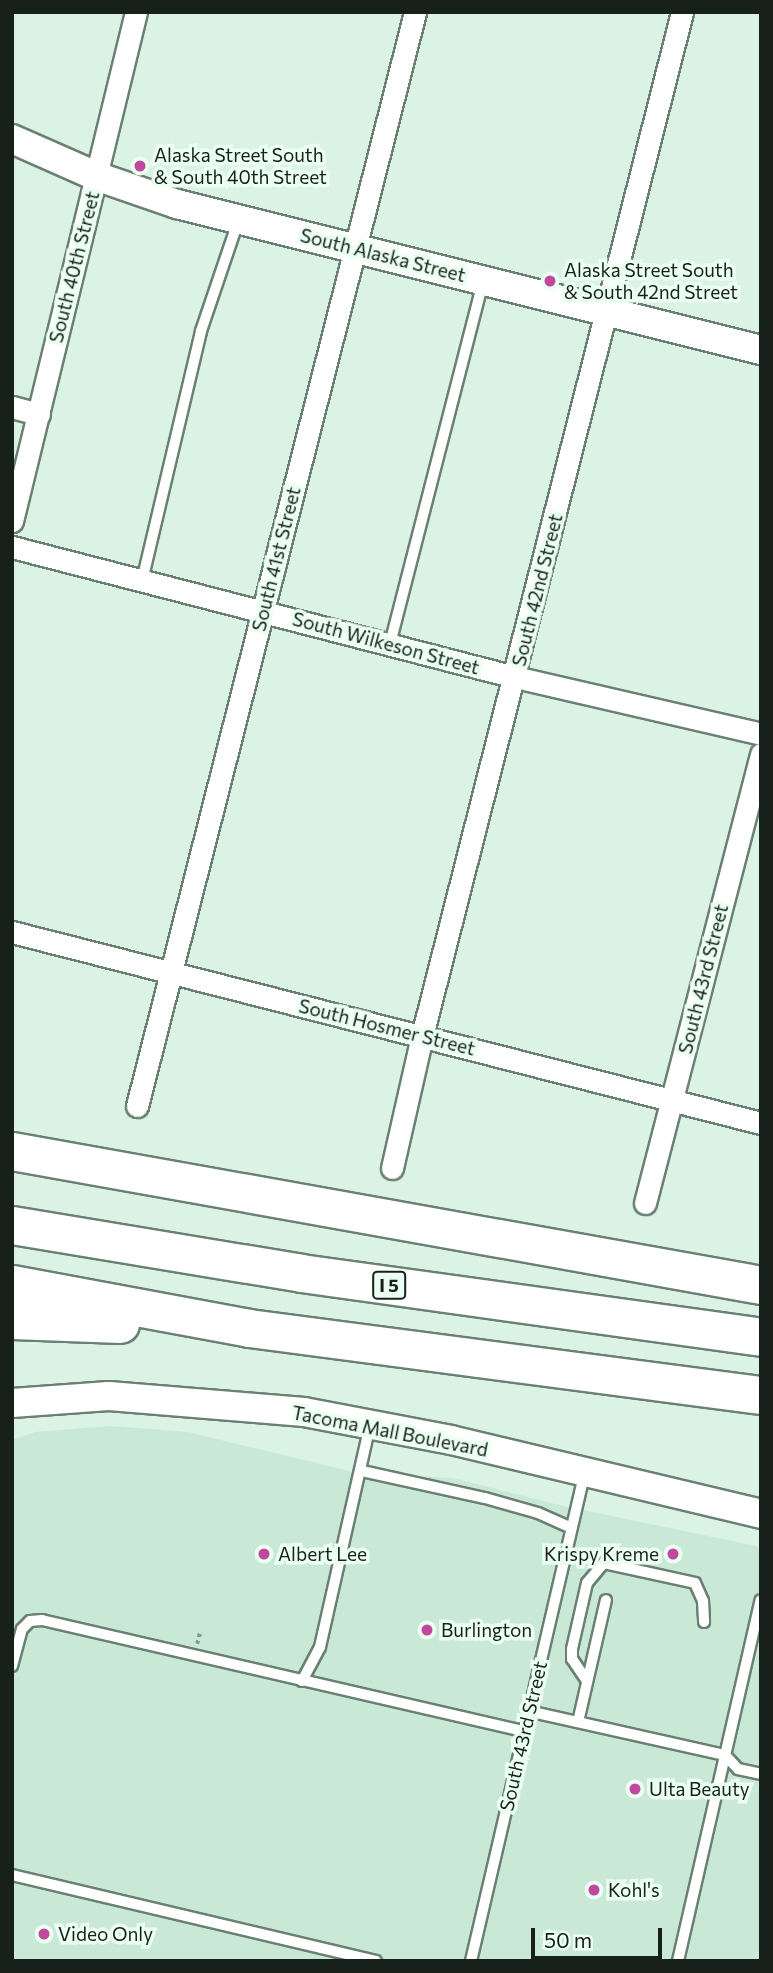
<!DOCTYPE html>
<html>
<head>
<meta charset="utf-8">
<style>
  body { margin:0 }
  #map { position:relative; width:773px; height:1973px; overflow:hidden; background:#daf3e4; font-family:Commissioner,sans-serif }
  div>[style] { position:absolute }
  .built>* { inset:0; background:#c9e9d6 }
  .path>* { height:3.5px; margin-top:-1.75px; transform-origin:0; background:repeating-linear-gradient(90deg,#85978c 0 3.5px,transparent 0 7px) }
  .roads { filter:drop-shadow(2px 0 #6a8073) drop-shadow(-2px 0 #6a8073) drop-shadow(0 2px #6a8073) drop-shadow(0 -2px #6a8073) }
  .lane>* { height:10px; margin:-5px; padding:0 5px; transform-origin:5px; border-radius:5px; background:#fff }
  .street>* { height:21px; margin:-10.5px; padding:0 10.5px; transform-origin:10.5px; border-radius:10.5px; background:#fff }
  .secondary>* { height:28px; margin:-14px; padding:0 14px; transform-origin:14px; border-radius:14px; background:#fff }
  .highway>* { height:37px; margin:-18.5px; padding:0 18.5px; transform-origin:18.5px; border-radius:18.5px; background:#fff }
  .dots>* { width:19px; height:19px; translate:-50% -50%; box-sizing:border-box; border:4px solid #ebfff3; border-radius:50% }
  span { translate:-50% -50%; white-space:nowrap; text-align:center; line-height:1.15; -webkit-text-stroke:7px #ebfff3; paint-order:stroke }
  .shield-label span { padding:2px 5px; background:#ebfff3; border:2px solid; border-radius:5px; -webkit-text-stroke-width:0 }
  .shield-label { font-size:18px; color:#17201b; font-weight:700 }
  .poi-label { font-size:19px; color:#17201b }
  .left { translate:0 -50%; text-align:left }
  .right { translate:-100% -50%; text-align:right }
  .street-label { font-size:19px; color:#17201b }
  .frame { position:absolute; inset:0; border:14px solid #17201b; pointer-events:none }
  .scale { position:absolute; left:531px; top:1928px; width:131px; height:32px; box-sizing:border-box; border:4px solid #17201b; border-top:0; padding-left:9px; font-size:21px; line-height:24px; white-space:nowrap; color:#17201b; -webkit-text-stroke:5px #ebfff3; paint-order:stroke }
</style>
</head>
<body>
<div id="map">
  <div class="built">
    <div style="clip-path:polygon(111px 1426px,188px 1432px,362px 1474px,453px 1478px,559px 1505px,761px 1547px,761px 1961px,12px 1961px,12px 1440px,35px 1432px)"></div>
  </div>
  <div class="path">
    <div style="left:197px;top:1644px;width:12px;rotate:-76deg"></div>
  </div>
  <div class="roads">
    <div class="lane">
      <div style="left:142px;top:581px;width:257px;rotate:-76.7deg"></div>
      <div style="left:201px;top:331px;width:115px;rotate:-71.3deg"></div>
      <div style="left:390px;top:644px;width:375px;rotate:-75.6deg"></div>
      <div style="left:362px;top:1471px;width:126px;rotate:12.4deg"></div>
      <div style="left:485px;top:1498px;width:55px;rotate:15.8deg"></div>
      <div style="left:538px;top:1513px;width:36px;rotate:24deg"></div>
      <div style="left:12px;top:1666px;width:38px;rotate:-75deg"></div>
      <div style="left:22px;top:1629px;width:11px;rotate:-45deg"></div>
      <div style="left:30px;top:1621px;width:12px;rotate:-5deg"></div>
      <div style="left:42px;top:1620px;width:495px;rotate:13deg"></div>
      <div style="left:302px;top:1681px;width:38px;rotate:-62deg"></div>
      <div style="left:320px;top:1647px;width:227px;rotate:-77.3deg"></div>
      <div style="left:587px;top:1681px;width:27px;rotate:-124deg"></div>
      <div style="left:572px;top:1659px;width:10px;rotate:-90deg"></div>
      <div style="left:572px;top:1649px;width:68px;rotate:-77.2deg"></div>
      <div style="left:587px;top:1583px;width:26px;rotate:-50deg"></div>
      <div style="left:604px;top:1563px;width:93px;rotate:12.4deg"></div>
      <div style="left:695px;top:1583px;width:20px;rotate:66deg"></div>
      <div style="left:703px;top:1601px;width:21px;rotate:87deg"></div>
      <div style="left:528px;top:1711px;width:202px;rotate:12.6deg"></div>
      <div style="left:725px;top:1755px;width:19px;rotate:47deg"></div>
      <div style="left:738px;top:1769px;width:24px;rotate:12deg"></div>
      <div style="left:578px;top:1722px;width:125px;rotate:-77.1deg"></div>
      <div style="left:12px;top:1875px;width:374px;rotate:13.3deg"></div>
      <div style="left:471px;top:1961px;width:500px;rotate:-76.9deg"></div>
      <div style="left:678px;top:1961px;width:370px;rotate:-77.1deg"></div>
    </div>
    <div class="street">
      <div style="left:12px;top:407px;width:28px;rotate:15deg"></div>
      <div style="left:12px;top:521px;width:524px;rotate:-76.31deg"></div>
      <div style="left:12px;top:547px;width:520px;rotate:14.49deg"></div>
      <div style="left:515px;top:677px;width:253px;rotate:13deg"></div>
      <div style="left:12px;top:932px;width:773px;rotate:14.31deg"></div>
      <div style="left:137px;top:1106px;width:1129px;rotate:-75.74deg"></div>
      <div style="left:392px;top:1168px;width:135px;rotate:-77.2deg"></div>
      <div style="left:422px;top:1036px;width:1056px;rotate:-75.75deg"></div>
      <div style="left:645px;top:1203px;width:464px;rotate:-75.5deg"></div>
    </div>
    <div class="secondary">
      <div style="left:12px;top:139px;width:92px;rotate:23.8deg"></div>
      <div style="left:96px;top:176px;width:86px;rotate:19.1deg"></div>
      <div style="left:177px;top:204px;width:602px;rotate:14.04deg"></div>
      <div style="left:12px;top:1403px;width:97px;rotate:-4.1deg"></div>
      <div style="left:109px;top:1396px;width:196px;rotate:4.7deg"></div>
      <div style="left:304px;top:1412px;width:150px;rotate:10.8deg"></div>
      <div style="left:451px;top:1440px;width:319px;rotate:13.4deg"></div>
    </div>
    <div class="highway">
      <div style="left:12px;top:1151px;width:761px;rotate:10.14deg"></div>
      <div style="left:12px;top:1225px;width:293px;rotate:9.4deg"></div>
      <div style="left:301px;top:1273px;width:464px;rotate:7.9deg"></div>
      <div style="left:12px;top:1284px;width:241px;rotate:10.5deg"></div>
      <div style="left:249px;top:1328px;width:516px;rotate:7.46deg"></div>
      <div style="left:12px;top:1320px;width:108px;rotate:2.1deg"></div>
    </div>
  </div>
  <div class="dots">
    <div style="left:140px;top:166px;background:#c1489c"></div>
    <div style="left:550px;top:281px;background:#c1489c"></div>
    <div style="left:264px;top:1554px;background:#c1489c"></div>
    <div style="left:673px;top:1554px;background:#c1489c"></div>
    <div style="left:427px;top:1630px;background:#c1489c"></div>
    <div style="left:635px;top:1789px;background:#c1489c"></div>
    <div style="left:594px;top:1890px;background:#c1489c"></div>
    <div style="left:44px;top:1934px;background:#c1489c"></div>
  </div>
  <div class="shield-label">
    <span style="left:389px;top:1285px">I 5</span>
  </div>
  <div class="poi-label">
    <span class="left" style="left:154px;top:166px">Alaska Street South<br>&amp; South 40th Street</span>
    <span class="left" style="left:564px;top:281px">Alaska Street South<br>&amp; South 42nd Street</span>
    <span class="left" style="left:278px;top:1554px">Albert Lee</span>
    <span class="right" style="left:659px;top:1554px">Krispy Kreme</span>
    <span class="left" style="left:441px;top:1630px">Burlington</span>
    <span class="left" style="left:649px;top:1789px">Ulta Beauty</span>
    <span class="left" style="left:608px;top:1890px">Kohl's</span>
    <span class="left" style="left:58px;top:1934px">Video Only</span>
  </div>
  <div class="street-label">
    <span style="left:383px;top:255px;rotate:14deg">South Alaska Street</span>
    <span style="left:74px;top:267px;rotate:-76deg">South 40th Street</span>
    <span style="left:276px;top:559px;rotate:-76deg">South 41st Street</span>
    <span style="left:537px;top:590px;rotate:-76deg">South 42nd Street</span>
    <span style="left:386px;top:643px;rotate:15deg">South Wilkeson Street</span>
    <span style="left:703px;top:979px;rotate:-76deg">South 43rd Street</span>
    <span style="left:387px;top:1027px;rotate:14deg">South Hosmer Street</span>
    <span style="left:390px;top:1431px;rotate:11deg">Tacoma Mall Boulevard</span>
    <span style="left:523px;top:1736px;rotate:-77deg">South 43rd Street</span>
  </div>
  <div class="frame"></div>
  <div class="scale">50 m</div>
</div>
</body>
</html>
